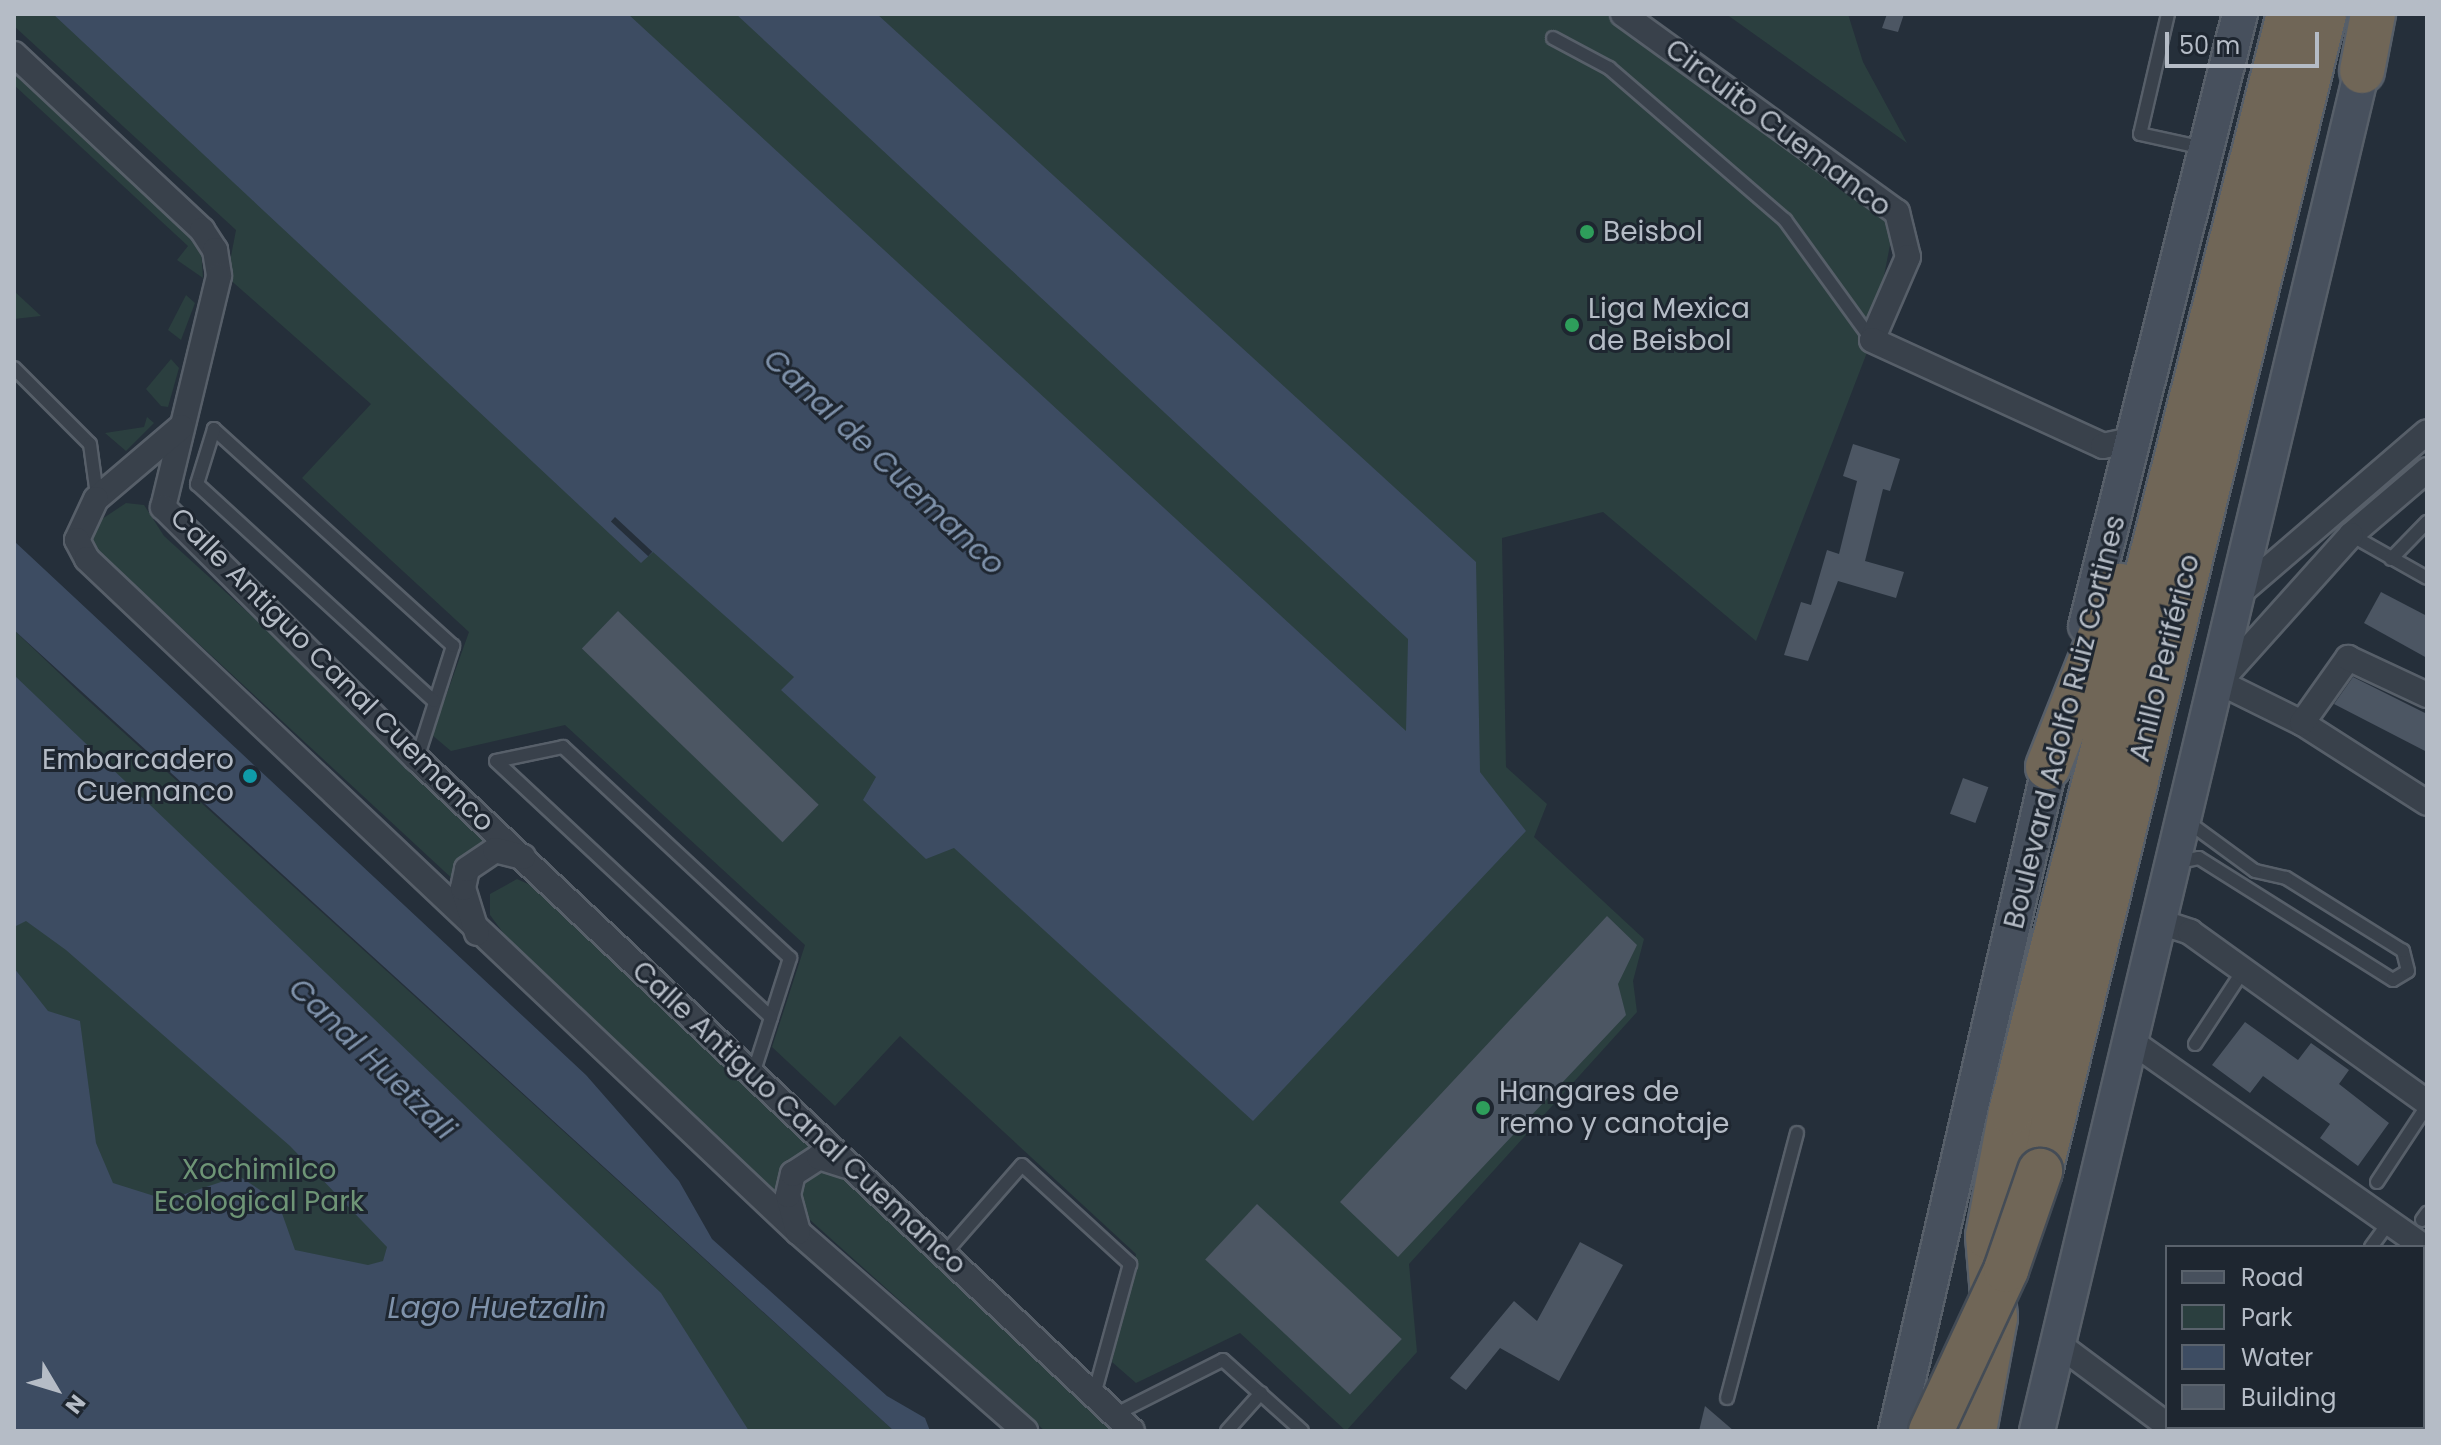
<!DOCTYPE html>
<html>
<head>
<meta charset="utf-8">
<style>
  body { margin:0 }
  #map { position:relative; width:2441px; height:1445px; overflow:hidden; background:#252f3a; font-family:Poppins,sans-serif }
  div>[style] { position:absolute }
  .green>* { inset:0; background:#2b3f3f }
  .water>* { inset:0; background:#3d4c62 }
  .pier>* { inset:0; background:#252f3a; transform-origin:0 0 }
  .building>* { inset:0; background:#4c5663; transform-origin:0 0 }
  .roads { filter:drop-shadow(2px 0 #575f69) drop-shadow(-2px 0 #575f69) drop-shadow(0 2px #575f69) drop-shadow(0 -2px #575f69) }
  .lane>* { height:12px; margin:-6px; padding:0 6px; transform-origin:6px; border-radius:6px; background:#39414b }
  .street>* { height:24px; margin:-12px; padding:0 12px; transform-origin:12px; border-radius:12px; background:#39414b }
  .secondary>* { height:34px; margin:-17px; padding:0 17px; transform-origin:17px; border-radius:17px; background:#47505d }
  .highway>* { height:44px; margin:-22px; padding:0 22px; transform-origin:22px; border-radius:22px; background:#706657 }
  .bridges { filter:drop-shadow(2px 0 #444c56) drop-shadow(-2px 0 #444c56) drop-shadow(0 2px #444c56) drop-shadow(0 -2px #444c56) }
  .highway-bridge>* { height:44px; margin:-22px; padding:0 22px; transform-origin:22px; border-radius:22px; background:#706657 }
  .dots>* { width:22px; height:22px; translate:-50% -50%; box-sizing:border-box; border:4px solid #1e2630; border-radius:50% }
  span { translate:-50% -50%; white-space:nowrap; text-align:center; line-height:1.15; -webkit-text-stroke:6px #1e2630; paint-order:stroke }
  .street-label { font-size:28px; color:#b5bcc6 }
  .poi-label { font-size:28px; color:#b5bcc6 }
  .left { translate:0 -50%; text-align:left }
  .right { translate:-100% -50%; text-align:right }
  .park-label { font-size:28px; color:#6e9576 }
  .water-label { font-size:30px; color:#7f92ab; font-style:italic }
  .frame { position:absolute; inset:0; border:16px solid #b5bcc6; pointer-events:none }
  .legend { position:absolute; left:2165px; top:1245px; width:260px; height:184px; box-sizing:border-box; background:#1e2630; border:2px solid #5a626c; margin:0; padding:10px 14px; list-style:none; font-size:24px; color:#b5bcc6 }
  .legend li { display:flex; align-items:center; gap:16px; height:40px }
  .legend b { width:40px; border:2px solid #5a626c }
  .north { position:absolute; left:16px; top:1349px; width:80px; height:80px; -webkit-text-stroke:6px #1e2630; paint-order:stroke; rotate:128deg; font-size:22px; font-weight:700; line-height:32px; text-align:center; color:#b5bcc6 }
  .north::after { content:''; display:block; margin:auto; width:28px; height:36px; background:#b5bcc6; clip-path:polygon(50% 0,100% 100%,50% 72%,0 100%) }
  .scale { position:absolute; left:2165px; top:32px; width:154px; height:36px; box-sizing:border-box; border:4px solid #b5bcc6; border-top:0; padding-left:10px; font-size:24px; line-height:28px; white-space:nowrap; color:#b5bcc6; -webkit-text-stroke:6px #1e2630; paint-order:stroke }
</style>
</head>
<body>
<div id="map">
  <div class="green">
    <div style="clip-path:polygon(14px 14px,1617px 14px,1884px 216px,1891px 240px,1871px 342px,1756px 641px,1603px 512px,1502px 538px,1506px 767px,1547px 804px,1534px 837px,1644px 939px,1633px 981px,1637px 1012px,1409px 1264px,1417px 1352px,1346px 1431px,1240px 1333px,1136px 1383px,1112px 1362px,1136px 1254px,900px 1036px,835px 1106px,772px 1047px,805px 945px,565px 725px,451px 751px,432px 735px,469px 632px,302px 478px,371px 404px,227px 277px,236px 230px,14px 26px)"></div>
    <div style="clip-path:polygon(1726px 14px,1848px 14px,1863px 62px,1907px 143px)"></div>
    <div style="clip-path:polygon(14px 74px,201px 247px,203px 278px,177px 260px,188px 246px,14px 85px)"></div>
    <div style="clip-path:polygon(14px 291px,41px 316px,14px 319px)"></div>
    <div style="clip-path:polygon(186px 295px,195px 303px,181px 340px,168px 330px)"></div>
    <div style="clip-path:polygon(171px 359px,179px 368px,168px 407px,161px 406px,146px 389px)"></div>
    <div style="clip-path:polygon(147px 417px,154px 423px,126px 451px,105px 433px,144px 427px)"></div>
    <div style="clip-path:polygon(126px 503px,144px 505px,164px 536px,500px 842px,457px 883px,92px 545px,87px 529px)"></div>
    <div style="clip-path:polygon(14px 630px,80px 693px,894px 1431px,14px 1431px)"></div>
    <div style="clip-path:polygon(517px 879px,537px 888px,820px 1151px,789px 1161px,782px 1200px,519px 954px,490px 915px,490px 894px)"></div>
    <div style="clip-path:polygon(818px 1165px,838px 1172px,1121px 1431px,1045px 1431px,799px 1210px,803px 1171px)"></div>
  </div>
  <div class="water">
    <div style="clip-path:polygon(53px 14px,628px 14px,1406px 731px,1408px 639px,736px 14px,877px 14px,1476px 562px,1480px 772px,1526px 831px,1253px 1121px,954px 848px,926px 859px,863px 800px,876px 777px,781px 690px,794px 677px,653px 552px,641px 563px)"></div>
    <div style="clip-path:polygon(14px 541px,586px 1075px,679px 1181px,712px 1239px,887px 1396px,925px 1418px,930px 1431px,894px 1431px,14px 630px)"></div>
    <div style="clip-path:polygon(14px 675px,661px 1293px,749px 1431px,14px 1431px,14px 968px,48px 1011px,80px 1021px,96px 1143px,113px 1183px,167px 1200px,239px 1176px,278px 1202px,295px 1250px,368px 1265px,383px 1261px,387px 1247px,290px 1146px,66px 950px,26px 921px,14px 927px)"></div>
  </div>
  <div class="pier">
    <div style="left:615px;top:517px;width:51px;height:6px;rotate:43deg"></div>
  </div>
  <div class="building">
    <div style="clip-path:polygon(1887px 14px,1904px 14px,1898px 32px,1882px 28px)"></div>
    <div style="clip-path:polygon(1853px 444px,1900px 459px,1890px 491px,1883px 489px,1865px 561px,1904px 572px,1896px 598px,1838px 581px,1808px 661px,1784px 655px,1801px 602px,1811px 605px,1827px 550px,1839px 554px,1857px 481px,1843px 476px)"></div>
    <div style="clip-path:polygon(2381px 592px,2427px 616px,2427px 658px,2364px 623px)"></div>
    <div style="left:618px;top:611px;width:279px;height:52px;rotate:44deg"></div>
    <div style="clip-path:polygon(2353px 677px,2427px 714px,2427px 752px,2334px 704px)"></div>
    <div style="left:1963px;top:778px;width:27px;height:38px;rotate:20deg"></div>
    <div style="clip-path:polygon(1607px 916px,1637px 945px,1618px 984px,1626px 1015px,1398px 1257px,1340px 1202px)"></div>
    <div style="clip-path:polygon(2245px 1022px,2298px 1060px,2311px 1043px,2349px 1070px,2339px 1084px,2389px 1123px,2358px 1166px,2320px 1138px,2330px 1124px,2263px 1076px,2250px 1093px,2212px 1065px)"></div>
    <div style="left:1257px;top:1204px;width:198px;height:76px;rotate:43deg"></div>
    <div style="clip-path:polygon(1580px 1242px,1623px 1265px,1559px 1381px,1500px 1348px,1466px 1390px,1450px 1378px,1514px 1301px,1537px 1321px)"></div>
    <div style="clip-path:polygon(1705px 1406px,1734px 1431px,1699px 1431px)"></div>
  </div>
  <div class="roads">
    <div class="lane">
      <div style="left:2168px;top:14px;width:123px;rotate:103.1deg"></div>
      <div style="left:2140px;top:134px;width:66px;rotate:12.3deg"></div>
      <div style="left:1553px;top:38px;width:64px;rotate:28.2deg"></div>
      <div style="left:1609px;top:68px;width:233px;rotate:40.8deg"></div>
      <div style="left:1785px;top:220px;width:148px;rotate:54.1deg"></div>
      <div style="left:14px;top:368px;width:107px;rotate:45deg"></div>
      <div style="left:90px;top:444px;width:51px;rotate:82.2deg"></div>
      <div style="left:2351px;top:535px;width:87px;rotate:29.5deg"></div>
      <div style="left:2391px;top:559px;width:52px;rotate:-45.8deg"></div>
      <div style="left:417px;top:759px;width:119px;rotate:-72.3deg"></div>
      <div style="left:453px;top:646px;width:323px;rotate:-137.8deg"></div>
      <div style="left:214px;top:429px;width:58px;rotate:107.2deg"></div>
      <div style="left:197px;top:484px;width:321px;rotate:42.5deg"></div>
      <div style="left:2178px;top:862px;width:21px;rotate:-11deg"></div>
      <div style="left:2199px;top:858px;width:229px;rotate:32.2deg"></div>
      <div style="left:2393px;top:980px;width:17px;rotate:-31deg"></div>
      <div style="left:2408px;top:971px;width:21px;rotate:-104deg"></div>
      <div style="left:2403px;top:951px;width:138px;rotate:-148deg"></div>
      <div style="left:2286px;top:878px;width:32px;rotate:-167deg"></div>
      <div style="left:2255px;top:871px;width:83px;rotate:-143.8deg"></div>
      <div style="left:2195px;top:1044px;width:87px;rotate:-56.7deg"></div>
      <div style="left:753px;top:1074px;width:122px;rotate:-72.3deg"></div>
      <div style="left:790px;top:958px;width:310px;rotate:-137.1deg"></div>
      <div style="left:563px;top:747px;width:68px;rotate:168.2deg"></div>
      <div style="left:496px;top:761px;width:376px;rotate:43deg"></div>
      <div style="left:2377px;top:1182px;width:91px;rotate:-56.7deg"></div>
      <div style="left:2422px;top:1220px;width:9px;rotate:-54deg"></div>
      <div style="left:2371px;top:1247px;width:31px;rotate:-54deg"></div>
      <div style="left:944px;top:1254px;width:118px;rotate:-48.8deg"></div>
      <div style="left:1022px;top:1165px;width:147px;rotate:42.5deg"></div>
      <div style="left:1130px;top:1264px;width:136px;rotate:105.4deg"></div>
      <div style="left:1727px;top:1398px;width:274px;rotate:-75.2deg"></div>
      <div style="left:1114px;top:1415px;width:122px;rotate:-26.8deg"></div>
      <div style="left:1223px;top:1360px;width:106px;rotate:41.9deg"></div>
      <div style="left:1227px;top:1431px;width:51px;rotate:-48.2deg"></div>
    </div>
    <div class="street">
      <div style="left:1623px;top:14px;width:338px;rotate:35.9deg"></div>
      <div style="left:1897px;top:212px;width:46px;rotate:76.3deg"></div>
      <div style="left:1908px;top:257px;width:90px;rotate:113.4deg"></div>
      <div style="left:1872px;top:340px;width:254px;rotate:24.6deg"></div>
      <div style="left:2103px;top:446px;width:25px;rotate:-12deg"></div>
      <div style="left:2127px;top:441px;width:16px;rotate:-47deg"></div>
      <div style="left:14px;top:54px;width:258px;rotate:43.1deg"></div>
      <div style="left:202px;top:230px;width:24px;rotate:57deg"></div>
      <div style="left:215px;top:250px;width:26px;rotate:81deg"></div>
      <div style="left:219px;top:276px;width:238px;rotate:103.6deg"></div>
      <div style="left:163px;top:507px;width:358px;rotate:44.8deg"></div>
      <div style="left:417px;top:759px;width:981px;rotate:43.22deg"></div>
      <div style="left:181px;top:427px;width:111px;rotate:139.7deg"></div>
      <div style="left:96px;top:499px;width:45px;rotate:114.9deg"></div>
      <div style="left:77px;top:540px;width:21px;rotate:62deg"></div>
      <div style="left:87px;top:559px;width:979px;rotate:43.43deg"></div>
      <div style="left:798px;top:1232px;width:302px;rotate:41.2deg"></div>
      <div style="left:2427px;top:470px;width:100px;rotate:139.5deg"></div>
      <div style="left:2351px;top:535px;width:198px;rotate:131.9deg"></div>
      <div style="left:2219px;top:682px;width:93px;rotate:26.3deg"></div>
      <div style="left:2302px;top:723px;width:148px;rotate:32.6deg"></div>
      <div style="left:2241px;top:592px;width:245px;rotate:-40.7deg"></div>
      <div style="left:2302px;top:723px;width:80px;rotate:-54.7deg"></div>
      <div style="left:2348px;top:658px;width:87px;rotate:25.1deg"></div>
      <div style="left:2160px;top:922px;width:32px;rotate:18deg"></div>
      <div style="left:2190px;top:932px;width:292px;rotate:35.7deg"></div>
      <div style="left:477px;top:933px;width:47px;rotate:-107.3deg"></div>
      <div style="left:463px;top:888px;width:19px;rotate:-78deg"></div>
      <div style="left:467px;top:869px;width:34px;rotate:-34deg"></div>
      <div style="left:495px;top:850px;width:29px;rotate:14deg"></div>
      <div style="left:2131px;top:1041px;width:362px;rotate:35.1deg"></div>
      <div style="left:798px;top:1232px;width:38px;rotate:-105deg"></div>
      <div style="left:788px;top:1195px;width:22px;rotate:-77deg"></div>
      <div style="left:793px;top:1174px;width:31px;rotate:-33deg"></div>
      <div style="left:819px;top:1157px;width:28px;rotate:18deg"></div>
      <div style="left:2057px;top:1343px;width:137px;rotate:36.7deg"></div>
    </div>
    <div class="secondary">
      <div style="left:2086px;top:626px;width:631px;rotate:-75.88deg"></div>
      <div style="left:1896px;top:1431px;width:706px;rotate:-76.99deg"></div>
      <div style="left:2037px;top:1431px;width:1421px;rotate:-76.57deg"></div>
    </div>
    <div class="highway">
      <div style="left:2362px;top:71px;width:58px;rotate:-79.1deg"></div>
      <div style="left:2048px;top:767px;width:195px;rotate:-68.3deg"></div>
      <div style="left:2040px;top:1171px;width:1191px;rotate:-76.21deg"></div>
      <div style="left:1974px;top:1431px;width:115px;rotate:-79.5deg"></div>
      <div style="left:1995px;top:1318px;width:82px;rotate:-94.9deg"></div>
      <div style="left:1988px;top:1236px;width:126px;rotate:-79.5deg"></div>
      <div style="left:2011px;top:1112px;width:1133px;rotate:-75.79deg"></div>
    </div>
  </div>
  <div class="bridges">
    <div class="highway-bridge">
      <div style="left:1931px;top:1431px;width:178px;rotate:-65deg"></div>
      <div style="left:2006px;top:1270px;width:105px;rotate:-71deg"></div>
    </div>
  </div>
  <div class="dots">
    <div style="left:1587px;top:232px;background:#2e9e5b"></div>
    <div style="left:1572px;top:325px;background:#2e9e5b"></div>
    <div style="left:250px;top:776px;background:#0f9aa8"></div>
    <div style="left:1483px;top:1108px;background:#2e9e5b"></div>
  </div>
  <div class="street-label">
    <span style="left:1778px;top:128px;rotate:37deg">Circuito Cuemanco</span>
    <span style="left:2165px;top:658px;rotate:-76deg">Anillo Periférico</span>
    <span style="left:332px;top:670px;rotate:45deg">Calle Antiguo Canal Cuemanco</span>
    <span style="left:2065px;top:722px;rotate:-76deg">Boulevard Adolfo Ruiz Cortines</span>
    <span style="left:799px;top:1118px;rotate:43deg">Calle Antiguo Canal Cuemanco</span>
  </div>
  <div class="poi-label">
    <span class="left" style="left:1603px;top:232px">Beisbol</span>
    <span class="left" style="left:1588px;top:325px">Liga Mexica<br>de Beisbol</span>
    <span class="right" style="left:234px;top:776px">Embarcadero<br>Cuemanco</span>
    <span class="left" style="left:1499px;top:1108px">Hangares de<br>remo y canotaje</span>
  </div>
  <div class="park-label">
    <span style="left:259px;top:1186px">Xochimilco<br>Ecological Park</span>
  </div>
  <div class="water-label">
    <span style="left:884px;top:462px;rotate:43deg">Canal de Cuemanco</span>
    <span style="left:372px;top:1059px;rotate:44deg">Canal Huetzali</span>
    <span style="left:497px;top:1308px">Lago Huetzalin</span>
  </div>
  <div class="frame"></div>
  <ul class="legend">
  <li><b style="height:10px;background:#47505d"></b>Road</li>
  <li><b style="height:22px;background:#2b3f3f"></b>Park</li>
  <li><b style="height:22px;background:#3d4c62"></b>Water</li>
  <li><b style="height:22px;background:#4c5663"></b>Building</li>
  </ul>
  <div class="north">N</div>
  <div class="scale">50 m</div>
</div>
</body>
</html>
